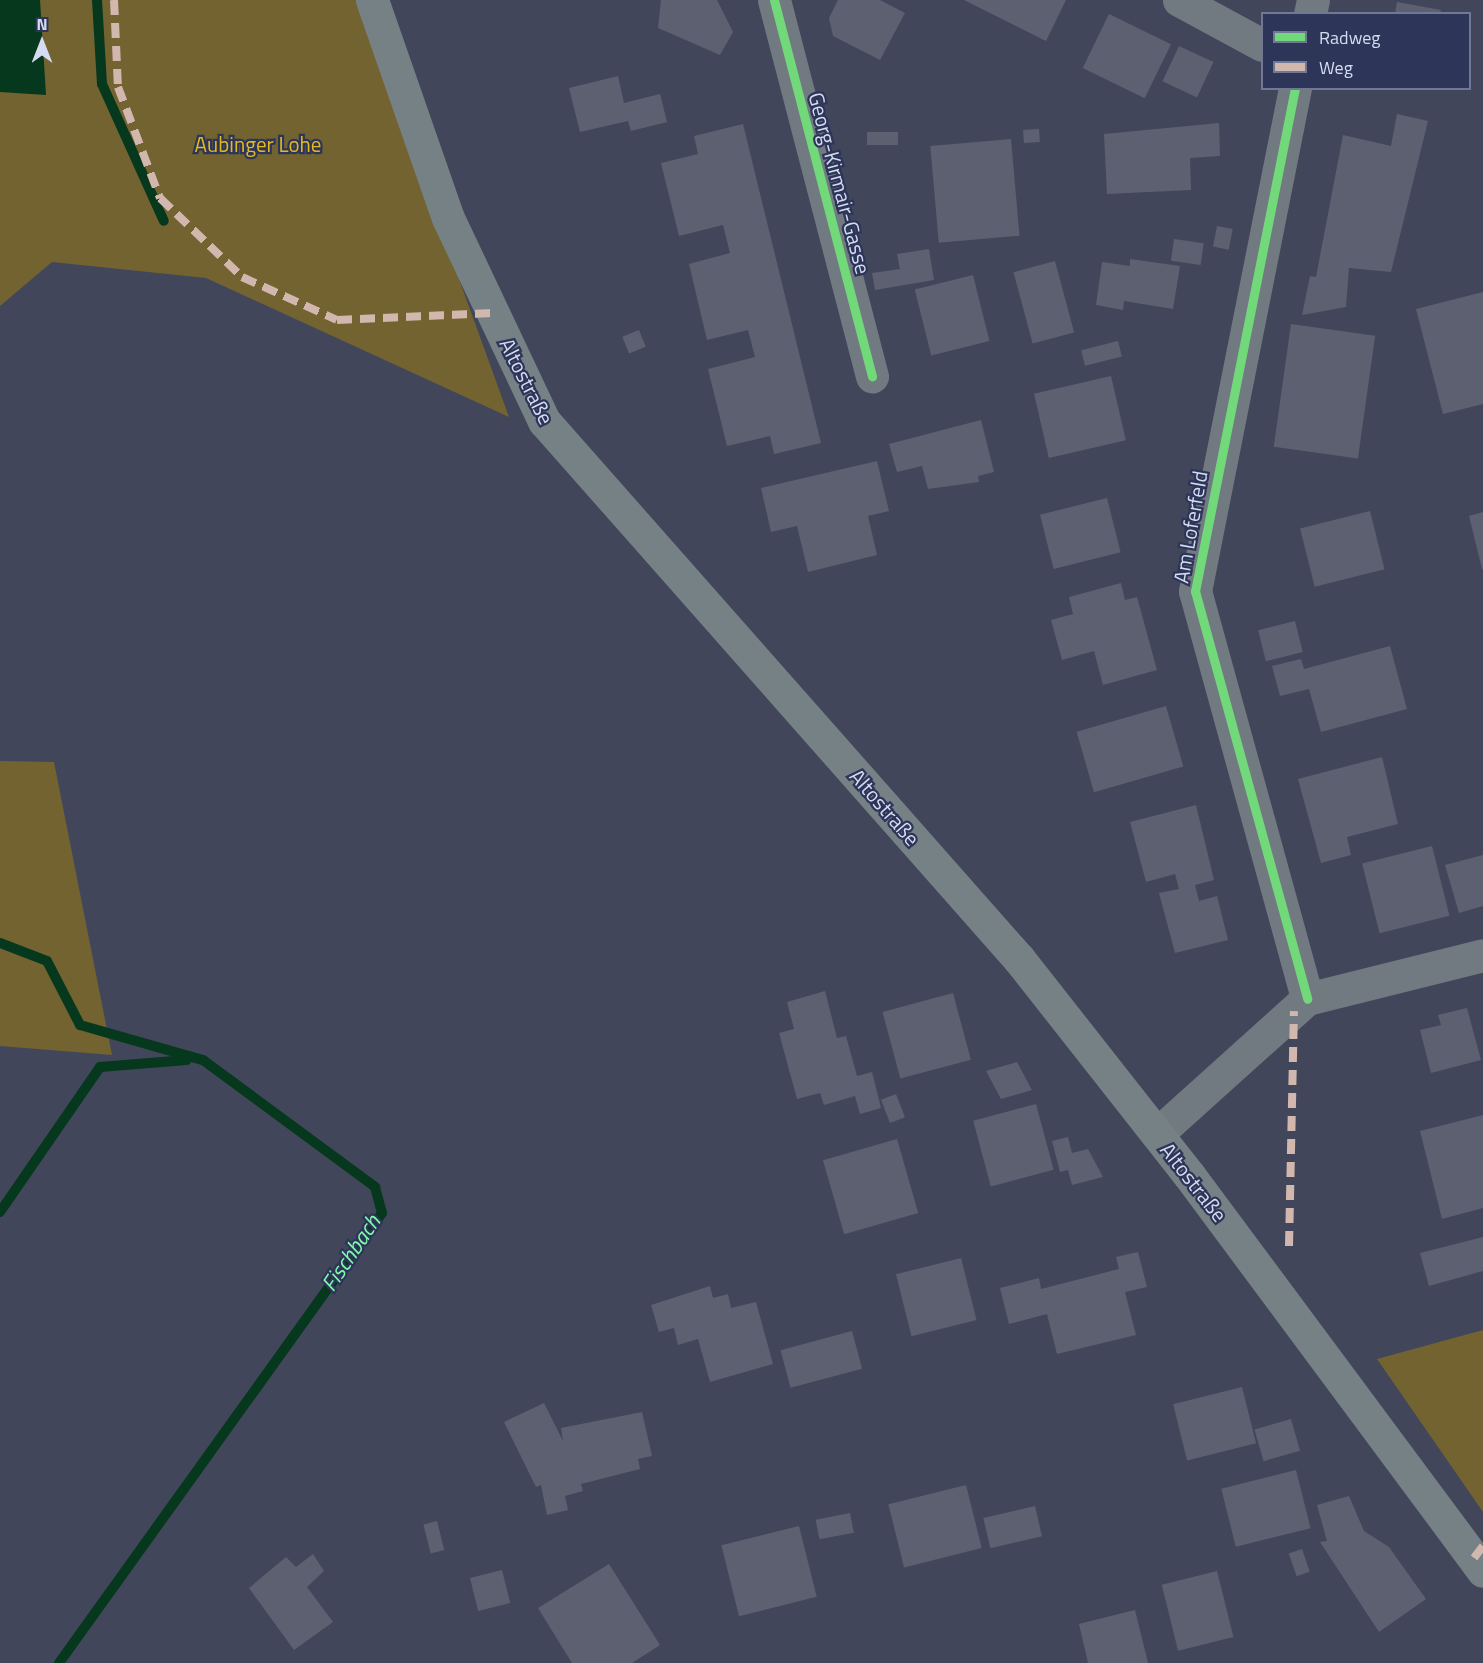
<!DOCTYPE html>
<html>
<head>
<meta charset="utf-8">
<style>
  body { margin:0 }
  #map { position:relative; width:1483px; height:1663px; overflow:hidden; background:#42465a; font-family:"Titillium Web",sans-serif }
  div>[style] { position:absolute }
  .green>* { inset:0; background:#726331 }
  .water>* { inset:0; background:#06381e }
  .stream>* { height:10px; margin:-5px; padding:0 5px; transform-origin:5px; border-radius:5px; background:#06381e }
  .building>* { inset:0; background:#5d6071; transform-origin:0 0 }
  .minor>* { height:33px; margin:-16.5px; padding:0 16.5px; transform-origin:16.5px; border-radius:16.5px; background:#727a81 }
  .major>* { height:33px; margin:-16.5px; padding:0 16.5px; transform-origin:16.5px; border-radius:16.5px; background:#768185 }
  .quiet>* { height:8px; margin-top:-4px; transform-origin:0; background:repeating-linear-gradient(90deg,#d1b7ad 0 15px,transparent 0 23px) }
  .cycleway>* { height:9px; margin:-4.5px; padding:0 4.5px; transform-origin:4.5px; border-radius:4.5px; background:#71d979 }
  span { translate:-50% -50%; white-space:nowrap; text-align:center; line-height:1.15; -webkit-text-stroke:4.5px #2d3558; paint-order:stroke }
  .park-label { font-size:21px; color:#e3bb1c }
  .street-label { font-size:21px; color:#d5dcf2 }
  .water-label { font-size:22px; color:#81fcaa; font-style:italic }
  .legend { position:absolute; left:1261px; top:12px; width:210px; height:78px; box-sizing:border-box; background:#2d3558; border:2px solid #707896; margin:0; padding:8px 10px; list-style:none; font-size:18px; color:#d5dcf2 }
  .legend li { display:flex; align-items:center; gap:12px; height:30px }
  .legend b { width:30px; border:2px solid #707896 }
  .north { position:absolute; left:12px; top:12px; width:60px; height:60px; -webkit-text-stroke:4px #2d3558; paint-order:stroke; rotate:0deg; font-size:16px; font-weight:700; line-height:24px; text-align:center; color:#d5dcf2 }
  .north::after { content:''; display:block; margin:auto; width:21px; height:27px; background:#d5dcf2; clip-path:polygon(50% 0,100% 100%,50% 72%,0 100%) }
</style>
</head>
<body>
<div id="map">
  <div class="green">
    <div style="clip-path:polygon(0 0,358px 0,509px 417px,206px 278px,52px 262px,0 306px)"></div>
    <div style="clip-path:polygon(0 761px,54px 762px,112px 1055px,0 1046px)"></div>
    <div style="clip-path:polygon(1483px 1330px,1483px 1512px,1377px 1359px)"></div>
  </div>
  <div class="water">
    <div style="clip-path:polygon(0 0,40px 0,46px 95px,0 92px)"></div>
  </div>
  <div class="stream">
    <div style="left:97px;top:0;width:84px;rotate:86.6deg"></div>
    <div style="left:102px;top:84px;width:150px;rotate:65.7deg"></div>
    <div style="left:0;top:943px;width:50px;rotate:21deg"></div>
    <div style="left:47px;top:961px;width:72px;rotate:62.7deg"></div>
    <div style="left:80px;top:1025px;width:128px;rotate:15.9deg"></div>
    <div style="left:203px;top:1060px;width:214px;rotate:36.4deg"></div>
    <div style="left:375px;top:1187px;width:27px;rotate:75deg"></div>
    <div style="left:382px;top:1213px;width:554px;rotate:125.67deg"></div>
    <div style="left:0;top:1212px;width:176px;rotate:-55.4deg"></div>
    <div style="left:100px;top:1067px;width:87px;rotate:-4.6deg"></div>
  </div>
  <div class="building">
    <div style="clip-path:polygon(661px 0,717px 0,733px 32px,720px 55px,658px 28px)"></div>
    <div style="clip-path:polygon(838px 0,880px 0,905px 13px,880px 60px,833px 36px,829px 18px)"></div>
    <div style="clip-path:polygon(964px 0,1066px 0,1046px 41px)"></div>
    <div style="clip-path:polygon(1397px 2px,1441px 10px,1440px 14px,1395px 14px)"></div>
    <div style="left:1109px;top:14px;width:69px;height:60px;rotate:26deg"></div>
    <div style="left:1179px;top:46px;width:38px;height:39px;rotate:25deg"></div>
    <div style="clip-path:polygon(618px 76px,624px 103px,660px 94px,667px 122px,631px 131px,628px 121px,580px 132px,569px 88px)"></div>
    <div style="clip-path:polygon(1397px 114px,1428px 121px,1391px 272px,1349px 268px,1346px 307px,1302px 315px,1310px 276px,1316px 277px,1343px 135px,1391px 146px)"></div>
    <div style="clip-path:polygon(1219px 123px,1220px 156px,1190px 158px,1191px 190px,1107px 194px,1104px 134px)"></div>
    <div style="clip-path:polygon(743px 124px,821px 443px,774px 454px,770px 436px,727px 446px,708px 369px,755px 357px,748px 330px,707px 340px,689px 264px,730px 253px,723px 225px,679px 236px,661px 163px,698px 154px,694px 136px)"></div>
    <div style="left:1039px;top:129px;width:13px;height:16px;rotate:86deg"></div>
    <div style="left:898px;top:132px;width:13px;height:31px;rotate:90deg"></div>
    <div style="left:1011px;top:139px;width:97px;height:81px;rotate:85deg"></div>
    <div style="left:1217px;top:226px;width:16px;height:21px;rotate:11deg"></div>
    <div style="left:1174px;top:239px;width:30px;height:22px;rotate:8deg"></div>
    <div style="clip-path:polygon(929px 249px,934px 280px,875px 290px,872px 273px,900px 269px,897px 254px)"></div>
    <div style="clip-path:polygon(1130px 259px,1180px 266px,1173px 309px,1124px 301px,1123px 310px,1096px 305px,1102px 262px,1130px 266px)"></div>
    <div style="left:1055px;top:261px;width:74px;height:43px;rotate:75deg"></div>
    <div style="left:973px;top:275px;width:68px;height:60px;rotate:76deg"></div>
    <div style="clip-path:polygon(1483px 292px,1483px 404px,1443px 414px,1416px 309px)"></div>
    <div style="left:1291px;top:324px;width:85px;height:124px;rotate:8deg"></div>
    <div style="left:639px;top:330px;width:18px;height:18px;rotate:68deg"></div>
    <div style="left:1118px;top:341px;width:16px;height:38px;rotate:76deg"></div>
    <div style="left:1111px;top:376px;width:66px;height:79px;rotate:77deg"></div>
    <div style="clip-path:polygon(981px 420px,994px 472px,978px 476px,979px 482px,928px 489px,922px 466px,897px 472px,889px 444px)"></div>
    <div style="clip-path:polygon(877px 461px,889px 511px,868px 516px,877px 555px,808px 572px,797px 526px,771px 532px,761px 488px)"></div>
    <div style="left:1107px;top:498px;width:56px;height:69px;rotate:76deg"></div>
    <div style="left:1370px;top:511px;width:60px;height:72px;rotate:76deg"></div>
    <div style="clip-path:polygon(1483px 512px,1483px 569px,1482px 569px,1469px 516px)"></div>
    <div style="clip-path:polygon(1121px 583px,1125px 600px,1137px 597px,1157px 670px,1103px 685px,1094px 651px,1062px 660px,1051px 620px,1073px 614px,1069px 597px)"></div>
    <div style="left:1295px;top:621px;width:32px;height:38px;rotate:76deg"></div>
    <div style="clip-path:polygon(1390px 646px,1407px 709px,1321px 732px,1309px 689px,1280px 696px,1272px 666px,1301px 659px,1304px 669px)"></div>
    <div style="left:1166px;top:706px;width:63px;height:93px;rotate:74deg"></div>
    <div style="clip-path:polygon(1382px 757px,1398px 824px,1347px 837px,1351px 855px,1321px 863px,1298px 779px)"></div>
    <div style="clip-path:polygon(1196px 805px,1214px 880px,1195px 885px,1199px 901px,1217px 896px,1228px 940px,1175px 953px,1159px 893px,1179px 889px,1175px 874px,1146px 882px,1130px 822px)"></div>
    <div style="left:1432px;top:846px;width:72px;height:72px;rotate:76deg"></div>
    <div style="clip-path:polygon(1483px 855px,1483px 906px,1459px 913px,1445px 865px)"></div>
    <div style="clip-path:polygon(825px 991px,837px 1038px,846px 1036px,857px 1076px,872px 1072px,881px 1108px,860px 1114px,855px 1096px,824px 1105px,820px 1093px,797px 1099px,779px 1033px,794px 1029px,787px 1002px)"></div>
    <div style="left:953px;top:993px;width:69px;height:73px;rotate:75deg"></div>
    <div style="clip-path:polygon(1467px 1008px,1481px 1060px,1431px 1073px,1420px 1030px,1441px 1025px,1438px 1015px)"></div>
    <div style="clip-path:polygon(1017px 1062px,1032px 1090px,1001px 1099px,986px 1071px)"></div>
    <div style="left:896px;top:1094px;width:25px;height:16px;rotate:69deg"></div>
    <div style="left:1036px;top:1104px;width:68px;height:65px;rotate:75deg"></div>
    <div style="clip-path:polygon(1483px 1115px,1483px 1208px,1442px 1219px,1420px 1131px)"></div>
    <div style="clip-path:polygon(1068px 1137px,1072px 1153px,1088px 1149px,1103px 1177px,1072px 1185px,1068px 1170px,1060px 1172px,1052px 1141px)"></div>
    <div style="left:897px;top:1139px;width:77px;height:77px;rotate:74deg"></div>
    <div style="clip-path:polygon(1483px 1237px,1483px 1271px,1429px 1286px,1420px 1253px)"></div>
    <div style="clip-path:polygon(1138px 1252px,1147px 1287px,1125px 1292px,1136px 1335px,1057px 1354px,1047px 1314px,1009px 1324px,1000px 1288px,1039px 1278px,1041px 1289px,1119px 1269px,1116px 1257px)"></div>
    <div style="left:961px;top:1258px;width:64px;height:67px;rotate:76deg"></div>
    <div style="clip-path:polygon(710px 1286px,713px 1298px,728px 1294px,731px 1308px,756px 1302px,773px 1364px,710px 1382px,698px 1339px,678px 1345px,674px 1328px,659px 1332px,651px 1305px)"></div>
    <div style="left:852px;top:1331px;width:39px;height:74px;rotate:75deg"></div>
    <div style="left:1242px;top:1387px;width:58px;height:71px;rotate:76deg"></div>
    <div style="clip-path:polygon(544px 1403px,563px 1441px,561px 1428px,642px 1412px,652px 1456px,638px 1459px,640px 1469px,581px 1484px,583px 1491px,565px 1496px,568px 1510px,547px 1515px,541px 1485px,536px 1487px,504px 1422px)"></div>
    <div style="left:1291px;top:1419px;width:33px;height:38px;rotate:74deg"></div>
    <div style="left:1296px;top:1470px;width:60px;height:77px;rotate:76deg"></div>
    <div style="left:966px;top:1485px;width:65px;height:80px;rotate:76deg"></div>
    <div style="clip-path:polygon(1349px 1496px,1364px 1531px,1389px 1547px,1426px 1599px,1379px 1632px,1320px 1542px,1327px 1541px,1317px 1505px)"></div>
    <div style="left:1035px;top:1506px;width:31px;height:53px;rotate:77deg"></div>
    <div style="left:850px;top:1513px;width:20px;height:35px;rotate:79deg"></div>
    <div style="left:437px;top:1521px;width:30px;height:14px;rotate:76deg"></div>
    <div style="left:799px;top:1526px;width:73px;height:80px;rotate:76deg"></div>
    <div style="left:1302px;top:1549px;width:24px;height:14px;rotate:71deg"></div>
    <div style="clip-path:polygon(313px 1554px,324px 1571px,307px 1587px,333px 1622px,294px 1650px,249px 1588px,286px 1557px,296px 1567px)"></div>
    <div style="clip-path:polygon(609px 1564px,660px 1645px,632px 1663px,572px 1663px,538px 1608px)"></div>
    <div style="left:502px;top:1570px;width:34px;height:33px;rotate:76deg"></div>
    <div style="left:1217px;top:1571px;width:68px;height:57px;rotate:76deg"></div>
    <div style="clip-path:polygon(1135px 1610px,1148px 1663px,1088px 1663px,1079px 1624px)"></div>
  </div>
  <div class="minor">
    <div style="left:774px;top:0;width:389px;rotate:75.4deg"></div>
    <div style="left:1179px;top:0;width:94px;rotate:28.5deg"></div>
    <div style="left:1310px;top:14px;width:14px;rotate:-78deg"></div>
    <div style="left:1295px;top:88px;width:513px;rotate:101.24deg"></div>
    <div style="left:1195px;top:591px;width:423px;rotate:74.6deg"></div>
    <div style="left:1157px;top:1134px;width:202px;rotate:-42deg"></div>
    <div style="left:1307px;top:999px;width:181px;rotate:-14deg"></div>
  </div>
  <div class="major">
    <div style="left:372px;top:0;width:231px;rotate:70.8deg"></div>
    <div style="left:448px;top:218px;width:225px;rotate:64.7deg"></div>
    <div style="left:544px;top:421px;width:718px;rotate:48.56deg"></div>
    <div style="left:1019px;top:959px;width:275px;rotate:51.8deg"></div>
    <div style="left:1189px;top:1175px;width:493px;rotate:53.4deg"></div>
  </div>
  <div class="quiet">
    <div style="left:114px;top:0;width:87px;rotate:87.4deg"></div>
    <div style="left:118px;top:87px;width:119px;rotate:69.3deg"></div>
    <div style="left:160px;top:198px;width:114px;rotate:43.9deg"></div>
    <div style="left:242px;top:277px;width:104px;rotate:24.4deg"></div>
    <div style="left:337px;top:320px;width:156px;rotate:-2.6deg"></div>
    <div style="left:1289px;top:1246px;width:235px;rotate:-88.8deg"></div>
    <div style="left:1474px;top:1558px;width:15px;rotate:-53deg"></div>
  </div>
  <div class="cycleway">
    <div style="left:774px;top:0;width:389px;rotate:75.4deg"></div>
    <div style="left:1295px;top:88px;width:513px;rotate:101.24deg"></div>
    <div style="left:1195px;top:591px;width:423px;rotate:74.6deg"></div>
  </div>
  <div class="park-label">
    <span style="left:258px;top:144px">Aubinger Lohe</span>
  </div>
  <div class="street-label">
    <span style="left:840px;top:183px;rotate:75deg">Georg-Kirmair-Gasse</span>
    <span style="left:527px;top:381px;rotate:63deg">Altostraße</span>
    <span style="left:1190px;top:527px;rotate:-80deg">Am Loferfeld</span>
    <span style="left:885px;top:807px;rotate:49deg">Altostraße</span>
    <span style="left:1194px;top:1182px;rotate:52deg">Altostraße</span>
  </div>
  <div class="water-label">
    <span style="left:351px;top:1253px;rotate:-56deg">Fischbach</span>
  </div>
  <ul class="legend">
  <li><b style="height:8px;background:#71d979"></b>Radweg</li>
  <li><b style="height:8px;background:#d1b7ad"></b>Weg</li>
  </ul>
  <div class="north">N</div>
</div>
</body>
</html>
